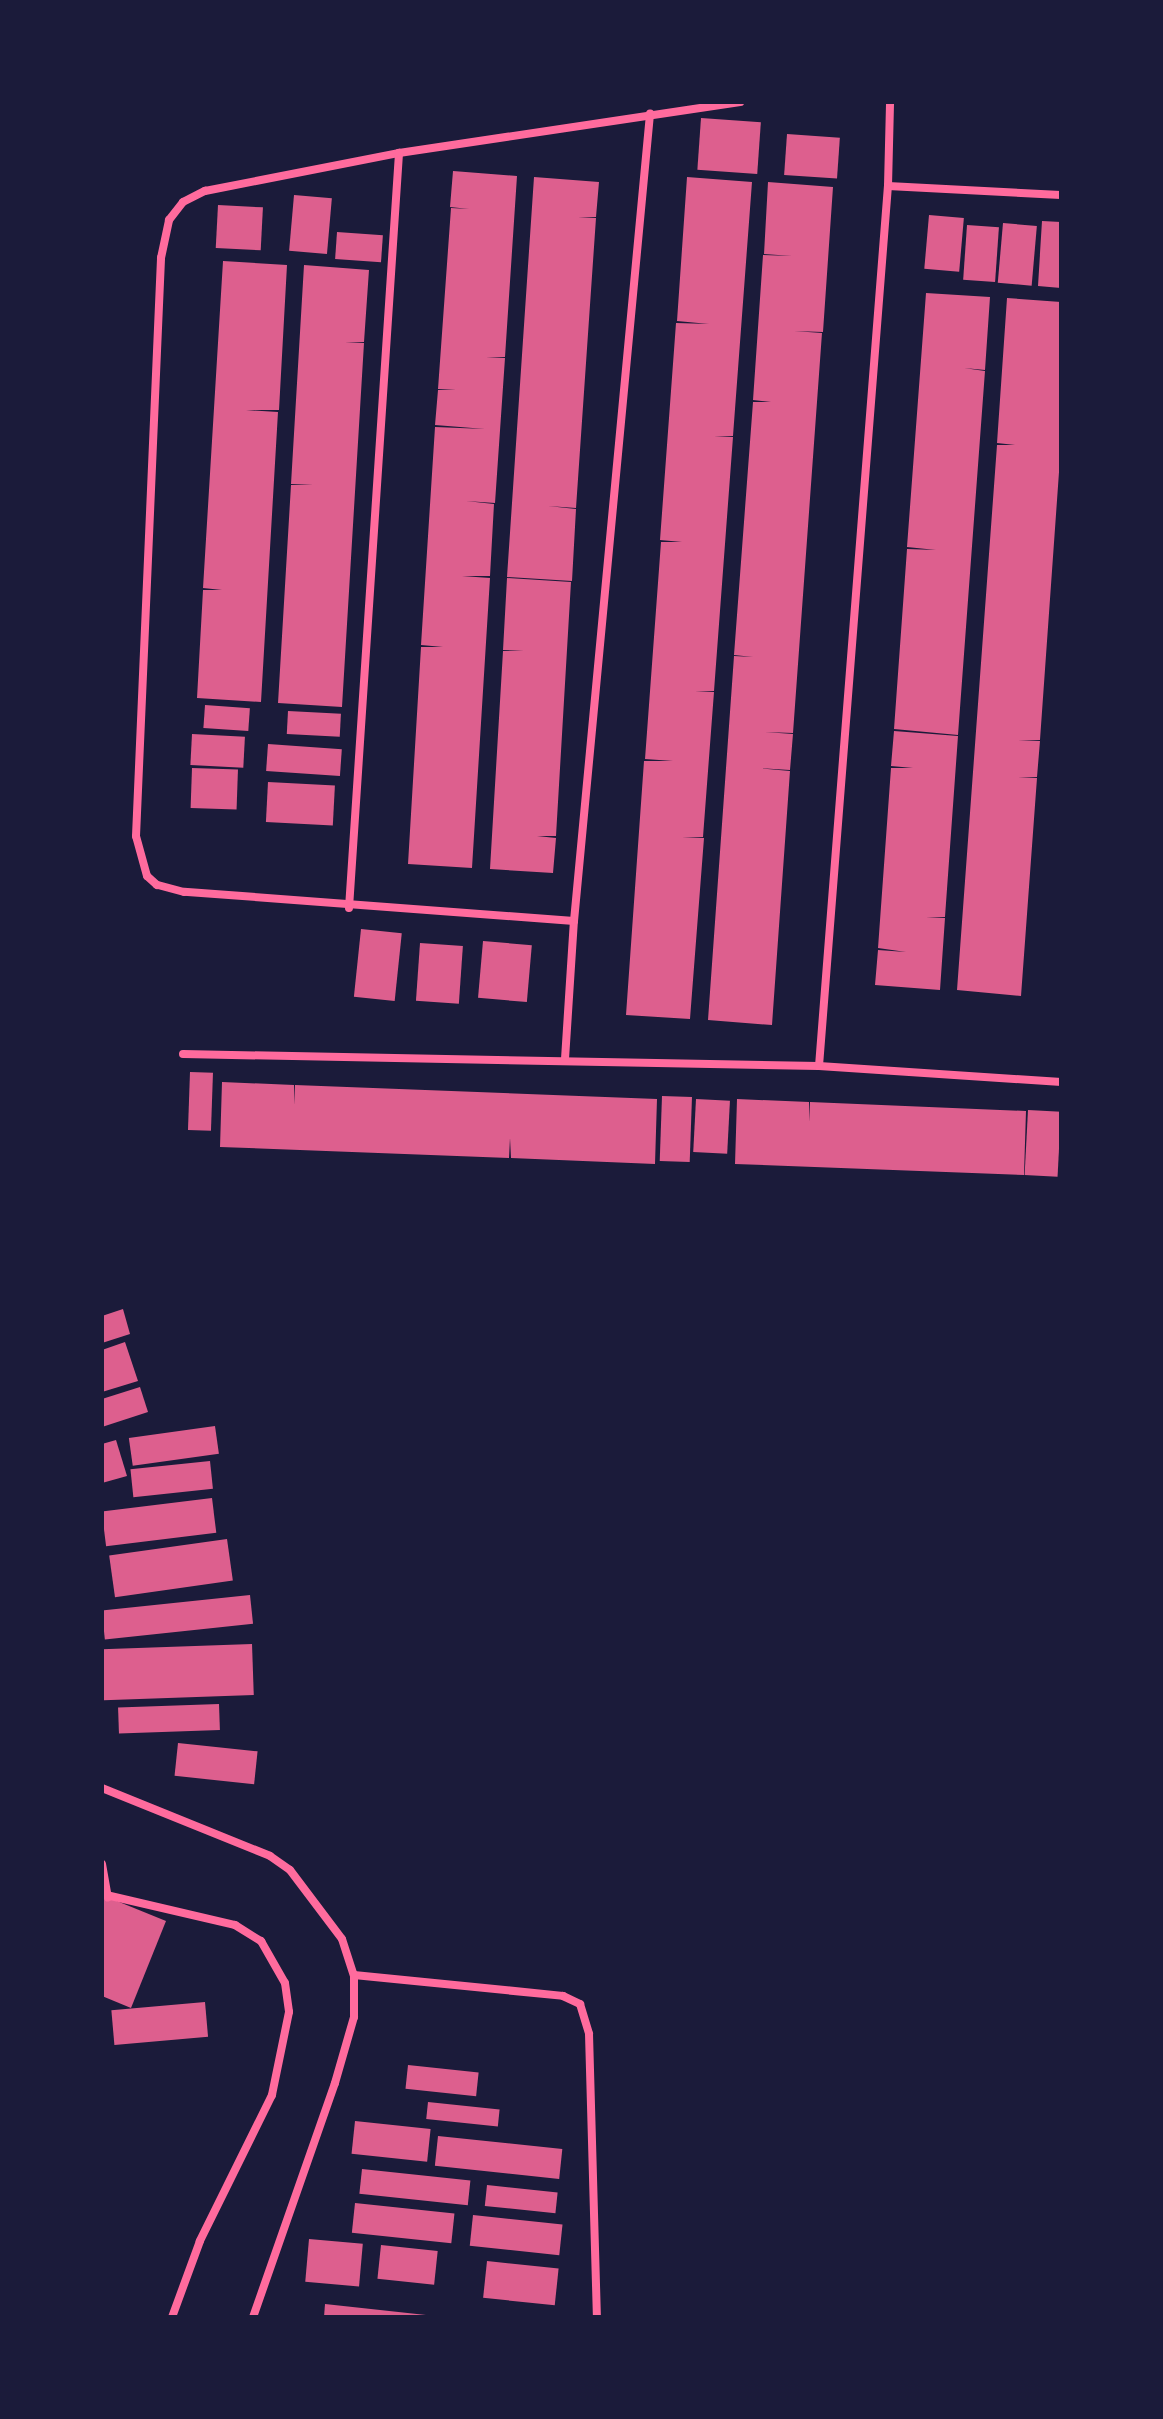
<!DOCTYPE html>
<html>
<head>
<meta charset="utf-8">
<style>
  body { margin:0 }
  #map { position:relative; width:1163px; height:2419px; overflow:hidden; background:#1b1b3a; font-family:Merriweather,serif }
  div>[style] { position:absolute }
  .building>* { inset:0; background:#dd5f8e; transform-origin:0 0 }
  .minor>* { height:8px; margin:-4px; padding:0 4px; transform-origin:4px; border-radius:4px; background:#ff6b9d }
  span { translate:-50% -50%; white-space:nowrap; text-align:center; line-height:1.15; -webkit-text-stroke:8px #1b1b3a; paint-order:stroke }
  .frame { position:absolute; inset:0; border:104px solid #1b1b3a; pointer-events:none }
</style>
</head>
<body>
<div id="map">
  <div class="building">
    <div style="left:701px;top:118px;width:60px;height:52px;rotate:4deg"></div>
    <div style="left:787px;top:134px;width:53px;height:41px;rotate:4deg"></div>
    <div style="clip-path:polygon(453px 171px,517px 176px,505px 357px,486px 357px,505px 358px,495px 503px,466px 501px,494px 504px,490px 576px,462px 576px,490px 578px,472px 868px,408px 864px,421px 647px,443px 647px,421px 645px,435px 427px,485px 429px,435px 425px,438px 390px,456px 390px,438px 389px,451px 208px,469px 209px,450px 207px)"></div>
    <div style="clip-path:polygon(534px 177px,599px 182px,596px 217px,578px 217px,596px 218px,576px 508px,548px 506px,576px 509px,572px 581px,507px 577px)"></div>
    <div style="clip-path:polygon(687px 177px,752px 182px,733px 436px,714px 436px,733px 437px,714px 691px,695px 691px,714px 692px,703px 837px,682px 837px,704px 838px,690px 1019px,626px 1015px,644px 761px,673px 761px,645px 759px,661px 542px,682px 542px,660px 540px,676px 323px,709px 324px,677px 321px)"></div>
    <div style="clip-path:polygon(768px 182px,833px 187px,823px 332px,794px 331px,822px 333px,793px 733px,765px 732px,793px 734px,790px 770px,758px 768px,790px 771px,772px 1025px,708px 1020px,734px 656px,753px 657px,734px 655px,753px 402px,771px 402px,753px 400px,763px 255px,792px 256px,764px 254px)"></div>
    <div style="left:294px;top:195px;width:38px;height:56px;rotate:5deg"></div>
    <div style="left:218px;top:205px;width:45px;height:43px;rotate:3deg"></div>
    <div style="left:929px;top:215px;width:35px;height:54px;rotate:5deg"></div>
    <div style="clip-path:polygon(1042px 221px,1061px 222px,1061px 288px,1038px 286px)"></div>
    <div style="left:1003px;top:223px;width:34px;height:60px;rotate:5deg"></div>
    <div style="left:967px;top:225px;width:32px;height:55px;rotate:4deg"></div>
    <div style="left:337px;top:232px;width:46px;height:27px;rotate:4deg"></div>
    <div style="clip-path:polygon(223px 261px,287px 265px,279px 410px,246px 410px,278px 412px,261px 702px,197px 698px,203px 590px,222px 590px,203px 588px)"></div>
    <div style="clip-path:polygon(304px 265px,369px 270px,364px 342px,345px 342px,364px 343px,342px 707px,278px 703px,291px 485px,313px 485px,291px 484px)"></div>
    <div style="clip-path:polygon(926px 293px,990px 297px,985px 370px,964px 368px,985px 371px,958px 735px,894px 729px,907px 549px,936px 550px,907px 547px)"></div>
    <div style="clip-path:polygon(1007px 298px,1061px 302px,1061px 444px,1040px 740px,1018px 740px,1040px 741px,1037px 777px,1018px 777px,1037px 778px,1021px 996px,957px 990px,997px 445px,1015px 445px,997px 443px)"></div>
    <div style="clip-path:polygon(507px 578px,571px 582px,556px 836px,537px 836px,556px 838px,553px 873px,490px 869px,503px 651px,524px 651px,503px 650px)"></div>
    <div style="left:205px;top:705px;width:45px;height:23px;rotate:4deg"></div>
    <div style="left:288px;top:711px;width:53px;height:23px;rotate:3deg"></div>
    <div style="clip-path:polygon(894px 731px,958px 736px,945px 917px,926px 917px,945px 918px,940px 990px,875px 985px,878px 950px,906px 952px,878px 948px,891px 768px,913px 768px,891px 766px)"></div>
    <div style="left:192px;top:734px;width:53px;height:31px;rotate:3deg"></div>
    <div style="left:268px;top:744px;width:74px;height:27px;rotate:4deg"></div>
    <div style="left:192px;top:768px;width:46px;height:40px;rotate:2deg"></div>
    <div style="left:268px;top:782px;width:67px;height:40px;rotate:3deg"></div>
    <div style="left:361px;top:929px;width:41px;height:68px;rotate:6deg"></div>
    <div style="left:483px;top:941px;width:49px;height:57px;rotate:5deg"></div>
    <div style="left:420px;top:943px;width:43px;height:58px;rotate:4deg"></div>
    <div style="left:190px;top:1072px;width:23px;height:58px;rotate:2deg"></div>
    <div style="clip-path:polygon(222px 1082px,294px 1085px,295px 1105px,295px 1085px,657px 1099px,655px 1164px,511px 1158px,510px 1138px,509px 1158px,220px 1147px)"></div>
    <div style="left:662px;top:1096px;width:30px;height:65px;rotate:2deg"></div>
    <div style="left:696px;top:1099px;width:34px;height:53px;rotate:3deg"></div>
    <div style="clip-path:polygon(737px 1099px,809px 1102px,809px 1122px,810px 1102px,1026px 1111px,1024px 1175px,735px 1164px)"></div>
    <div style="left:1028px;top:1110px;width:33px;height:65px;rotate:3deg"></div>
    <div style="clip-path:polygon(123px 1309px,130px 1334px,102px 1343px,102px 1316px)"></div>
    <div style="clip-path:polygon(125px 1342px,138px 1381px,102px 1392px,102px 1350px)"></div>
    <div style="clip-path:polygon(140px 1387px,148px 1412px,102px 1427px,102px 1399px)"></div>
    <div style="left:215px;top:1426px;width:28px;height:87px;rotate:82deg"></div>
    <div style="clip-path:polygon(116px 1440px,127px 1476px,102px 1483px,102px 1444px)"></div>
    <div style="left:210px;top:1461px;width:28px;height:80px;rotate:84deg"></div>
    <div style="left:212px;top:1498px;width:35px;height:111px;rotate:83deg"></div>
    <div style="left:227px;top:1539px;width:42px;height:119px;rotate:82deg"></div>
    <div style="left:250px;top:1595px;width:29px;height:149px;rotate:84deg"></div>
    <div style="left:252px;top:1644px;width:51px;height:150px;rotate:88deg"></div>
    <div style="left:219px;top:1704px;width:26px;height:101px;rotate:88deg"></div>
    <div style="left:178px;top:1743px;width:80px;height:33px;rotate:6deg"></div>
    <div style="clip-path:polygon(102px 1895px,166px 1921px,131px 2008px,102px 1996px)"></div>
    <div style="left:205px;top:2002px;width:35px;height:94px;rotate:85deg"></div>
    <div style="left:408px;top:2065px;width:71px;height:24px;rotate:6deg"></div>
    <div style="left:428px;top:2102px;width:72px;height:17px;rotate:6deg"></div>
    <div style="left:355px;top:2121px;width:76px;height:33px;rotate:6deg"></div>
    <div style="left:438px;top:2136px;width:125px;height:30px;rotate:6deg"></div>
    <div style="left:362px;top:2169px;width:109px;height:25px;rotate:6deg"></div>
    <div style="left:487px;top:2185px;width:71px;height:21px;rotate:6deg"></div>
    <div style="left:355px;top:2203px;width:100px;height:30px;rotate:6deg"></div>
    <div style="left:473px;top:2215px;width:90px;height:31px;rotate:6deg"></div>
    <div style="left:309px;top:2239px;width:54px;height:43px;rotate:5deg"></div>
    <div style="left:381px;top:2245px;width:57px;height:34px;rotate:6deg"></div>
    <div style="left:487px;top:2261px;width:72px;height:37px;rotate:6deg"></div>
    <div style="clip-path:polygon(325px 2304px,426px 2315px,426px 2317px,324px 2317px)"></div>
  </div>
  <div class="minor">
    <div style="left:888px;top:186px;width:173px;rotate:3deg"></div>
    <div style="left:349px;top:908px;width:757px;rotate:-86.21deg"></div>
    <div style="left:574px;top:921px;width:391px;rotate:-175.7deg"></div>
    <div style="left:184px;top:892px;width:28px;rotate:-165deg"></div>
    <div style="left:157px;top:885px;width:13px;rotate:-138deg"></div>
    <div style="left:147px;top:876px;width:41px;rotate:-105.4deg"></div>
    <div style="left:136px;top:836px;width:579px;rotate:-87.52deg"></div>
    <div style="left:161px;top:258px;width:39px;rotate:-78deg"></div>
    <div style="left:169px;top:220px;width:23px;rotate:-52deg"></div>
    <div style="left:183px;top:202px;width:25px;rotate:-27deg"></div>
    <div style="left:205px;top:191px;width:198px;rotate:-11.1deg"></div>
    <div style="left:399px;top:153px;width:345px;rotate:-8.5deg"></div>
    <div style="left:183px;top:1054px;width:636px;rotate:1.08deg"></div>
    <div style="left:819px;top:1066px;width:243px;rotate:3.8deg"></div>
    <div style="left:565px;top:1059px;width:138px;rotate:-86.3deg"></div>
    <div style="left:574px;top:921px;width:811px;rotate:-84.62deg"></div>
    <div style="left:819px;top:1066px;width:883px;rotate:-85.52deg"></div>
    <div style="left:888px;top:186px;width:84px;rotate:-88.6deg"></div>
    <div style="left:102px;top:1788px;width:181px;rotate:22deg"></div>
    <div style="left:270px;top:1856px;width:24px;rotate:35deg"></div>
    <div style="left:290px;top:1870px;width:86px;rotate:53deg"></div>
    <div style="left:342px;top:1939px;width:38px;rotate:72deg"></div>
    <div style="left:354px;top:1975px;width:42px;rotate:90deg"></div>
    <div style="left:354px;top:2017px;width:69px;rotate:106.1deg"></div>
    <div style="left:335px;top:2083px;width:248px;rotate:109.3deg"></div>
    <div style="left:102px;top:1864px;width:34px;rotate:80deg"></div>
    <div style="left:102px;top:1894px;width:137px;rotate:13.1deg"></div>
    <div style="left:235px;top:1925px;width:31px;rotate:32deg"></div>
    <div style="left:261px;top:1941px;width:48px;rotate:60.3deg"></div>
    <div style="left:285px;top:1983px;width:29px;rotate:82deg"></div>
    <div style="left:289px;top:2012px;width:85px;rotate:101.6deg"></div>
    <div style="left:272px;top:2095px;width:163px;rotate:116.3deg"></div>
    <div style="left:200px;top:2241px;width:81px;rotate:110.2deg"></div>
    <div style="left:354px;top:1975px;width:210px;rotate:5.7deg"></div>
    <div style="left:563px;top:1996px;width:19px;rotate:25deg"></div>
    <div style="left:580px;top:2004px;width:31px;rotate:73deg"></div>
    <div style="left:589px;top:2034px;width:283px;rotate:88.4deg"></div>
  </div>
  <div class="frame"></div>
</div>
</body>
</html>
